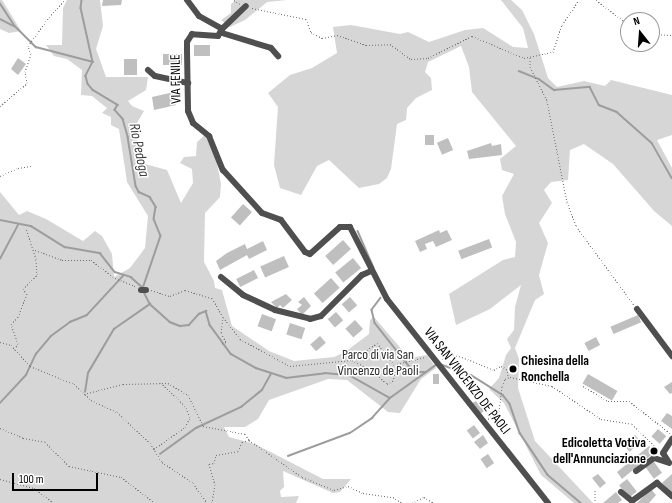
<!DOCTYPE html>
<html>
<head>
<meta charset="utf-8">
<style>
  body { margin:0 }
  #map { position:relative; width:672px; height:503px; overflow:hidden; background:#fff; font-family:"Sofia Sans Condensed",sans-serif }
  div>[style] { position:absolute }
  .green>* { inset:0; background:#d6d6d6 }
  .stream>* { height:1.5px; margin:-0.75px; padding:0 0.75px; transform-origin:0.75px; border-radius:0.75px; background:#9d9d9d }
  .building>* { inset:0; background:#bfbfbf; transform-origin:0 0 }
  .path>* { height:1px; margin-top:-0.5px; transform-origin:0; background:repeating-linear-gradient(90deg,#717171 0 1px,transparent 0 3px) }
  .street>* { height:6px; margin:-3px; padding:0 3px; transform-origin:3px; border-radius:3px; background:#4f4f4f }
  .dots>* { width:11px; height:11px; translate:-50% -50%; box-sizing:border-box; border:2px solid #fff; border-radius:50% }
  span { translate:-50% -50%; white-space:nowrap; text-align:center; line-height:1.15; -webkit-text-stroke:3px #fff; paint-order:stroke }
  .street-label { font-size:14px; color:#000 }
  .park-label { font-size:14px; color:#2d2d2d }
  .poi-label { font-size:14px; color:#000; font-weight:700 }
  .left { translate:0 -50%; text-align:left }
  .right { translate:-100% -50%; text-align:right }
  .water-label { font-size:15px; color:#3e3e3e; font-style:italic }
  .north { position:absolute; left:620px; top:12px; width:40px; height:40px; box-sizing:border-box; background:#fff; border:1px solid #999; border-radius:50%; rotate:343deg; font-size:11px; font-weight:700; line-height:16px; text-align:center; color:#000 }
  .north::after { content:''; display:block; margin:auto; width:14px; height:18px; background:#000; clip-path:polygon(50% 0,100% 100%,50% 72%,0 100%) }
  .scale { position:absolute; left:12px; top:473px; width:86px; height:18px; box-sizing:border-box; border:2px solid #000; border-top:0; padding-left:5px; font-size:12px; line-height:14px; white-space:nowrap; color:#000; -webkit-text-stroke:3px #fff; paint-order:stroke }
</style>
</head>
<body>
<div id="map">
  <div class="green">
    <div style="clip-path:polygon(0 0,2px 0,21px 31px,9px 33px,0 29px)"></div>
    <div style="clip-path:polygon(67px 0,100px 0,103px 26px,96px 49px,106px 77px,148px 77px,146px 90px,128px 101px,132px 106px,144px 111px,137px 123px,137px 147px,145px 164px,167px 170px,181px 203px,193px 183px,192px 169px,180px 163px,184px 157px,196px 156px,197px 142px,205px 135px,215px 153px,221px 184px,220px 197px,205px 213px,204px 262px,214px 281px,215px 288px,222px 290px,232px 326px,269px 351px,294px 361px,334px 357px,345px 352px,369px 334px,370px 320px,374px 317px,409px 358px,427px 355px,436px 368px,421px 379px,400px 413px,388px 412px,347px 380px,328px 379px,269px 400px,258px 419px,245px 427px,224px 427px,229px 437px,255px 444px,323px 479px,351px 479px,340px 492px,333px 493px,283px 471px,284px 487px,280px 491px,281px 497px,299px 496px,296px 503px,0 503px,0 192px,19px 215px,27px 211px,46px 219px,83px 241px,95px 231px,102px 236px,112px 254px,114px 277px,130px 268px,145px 248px,148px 216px,127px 182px,119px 129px,111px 125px,111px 117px,102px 113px,107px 108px,92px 96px,81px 95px,82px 70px,67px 59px,54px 56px,46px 45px,62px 45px,63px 8px)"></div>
    <div style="clip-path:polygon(236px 0,287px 0,267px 2px,245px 20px,230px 27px,221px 20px,231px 13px,231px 4px)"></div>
    <div style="clip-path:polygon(501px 0,511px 0,522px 10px,534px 34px,548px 78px,557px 87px,584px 81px,605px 86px,611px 80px,672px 95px,672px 135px,657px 140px,672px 168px,672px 226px,654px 211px,613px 164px,584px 144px,570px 150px,568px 180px,551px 182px,544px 190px,552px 203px,539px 223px,548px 243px,539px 275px,544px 294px,535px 300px,515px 348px,519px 359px,518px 388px,535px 441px,593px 503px,574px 503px,541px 475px,504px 403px,489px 389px,499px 378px,506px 355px,511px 348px,507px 339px,514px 330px,515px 307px,521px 285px,490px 309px,456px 325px,449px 294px,503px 260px,515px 257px,516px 242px,505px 214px,502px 196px,514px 174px,502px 170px,500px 159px,516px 146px,472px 92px,469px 67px,461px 46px,428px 62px,425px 72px,431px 78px,432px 90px,416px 98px,407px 108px,406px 120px,397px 124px,391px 169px,387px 178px,379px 184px,359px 188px,329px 160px,317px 166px,301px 195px,280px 188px,274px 165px,278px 107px,268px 93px,290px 75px,312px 68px,337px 53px,333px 27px,351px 25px,400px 34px,408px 32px,429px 42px,465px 30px,483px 28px,513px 47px,528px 48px,523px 28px)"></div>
  </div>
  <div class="stream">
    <div style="left:82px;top:0;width:8px;rotate:97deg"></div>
    <div style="left:81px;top:8px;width:55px;rotate:77.5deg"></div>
    <div style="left:93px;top:62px;width:16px;rotate:117deg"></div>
    <div style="left:86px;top:76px;width:8px;rotate:76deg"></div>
    <div style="left:88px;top:84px;width:8px;rotate:50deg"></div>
    <div style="left:93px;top:90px;width:29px;rotate:31deg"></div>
    <div style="left:118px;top:105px;width:6px;rotate:121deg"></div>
    <div style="left:115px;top:110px;width:12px;rotate:48deg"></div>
    <div style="left:123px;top:119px;width:19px;rotate:74deg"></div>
    <div style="left:128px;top:137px;width:50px;rotate:80.7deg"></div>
    <div style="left:136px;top:186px;width:7px;rotate:63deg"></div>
    <div style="left:139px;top:192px;width:12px;rotate:24deg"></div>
    <div style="left:150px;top:197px;width:12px;rotate:59deg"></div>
    <div style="left:156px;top:207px;width:12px;rotate:99deg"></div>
    <div style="left:154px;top:219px;width:18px;rotate:68deg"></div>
    <div style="left:161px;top:236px;width:56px;rotate:108.8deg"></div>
    <div style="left:0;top:3px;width:27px;rotate:57deg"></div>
    <div style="left:15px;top:26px;width:30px;rotate:45deg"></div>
    <div style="left:36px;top:47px;width:59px;rotate:14.7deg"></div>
    <div style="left:0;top:19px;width:16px;rotate:27deg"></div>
    <div style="left:519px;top:71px;width:22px;rotate:22deg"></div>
    <div style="left:539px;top:79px;width:19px;rotate:36deg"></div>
    <div style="left:554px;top:90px;width:36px;rotate:-5deg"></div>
    <div style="left:590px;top:87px;width:20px;rotate:63deg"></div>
    <div style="left:599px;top:105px;width:19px;rotate:21deg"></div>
    <div style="left:617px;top:112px;width:47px;rotate:41.5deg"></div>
    <div style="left:652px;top:143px;width:40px;rotate:60.3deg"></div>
    <div style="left:0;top:220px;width:32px;rotate:11deg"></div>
    <div style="left:31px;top:226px;width:40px;rotate:32deg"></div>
    <div style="left:65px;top:247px;width:36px;rotate:10deg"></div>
    <div style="left:100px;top:253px;width:24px;rotate:52deg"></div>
    <div style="left:115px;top:272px;width:17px;rotate:17deg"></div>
    <div style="left:131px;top:277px;width:15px;rotate:42deg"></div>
    <div style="left:358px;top:231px;width:40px;rotate:66.6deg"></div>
    <div style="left:0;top:259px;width:38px;rotate:-62deg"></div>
    <div style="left:144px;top:292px;width:13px;rotate:63deg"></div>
    <div style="left:150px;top:304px;width:27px;rotate:42deg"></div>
    <div style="left:170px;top:322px;width:11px;rotate:22deg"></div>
    <div style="left:180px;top:326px;width:9px;rotate:-6deg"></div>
    <div style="left:189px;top:325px;width:15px;rotate:-48deg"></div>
    <div style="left:199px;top:314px;width:8px;rotate:-23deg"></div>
    <div style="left:206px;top:311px;width:15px;rotate:74deg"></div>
    <div style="left:210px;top:325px;width:36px;rotate:54deg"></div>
    <div style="left:231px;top:354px;width:29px;rotate:29deg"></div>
    <div style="left:256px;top:368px;width:32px;rotate:18deg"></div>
    <div style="left:286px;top:378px;width:39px;rotate:-7deg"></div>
    <div style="left:325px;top:373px;width:24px;rotate:5deg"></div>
    <div style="left:349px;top:375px;width:47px;rotate:29.3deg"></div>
    <div style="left:390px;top:398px;width:57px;rotate:-35.7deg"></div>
    <div style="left:381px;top:298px;width:15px;rotate:127deg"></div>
    <div style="left:372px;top:310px;width:13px;rotate:77deg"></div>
    <div style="left:375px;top:323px;width:55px;rotate:51.7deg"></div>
    <div style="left:409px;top:366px;width:11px;rotate:34deg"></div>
    <div style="left:418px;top:372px;width:8px"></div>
    <div style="left:440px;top:364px;width:33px;rotate:20deg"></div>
    <div style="left:471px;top:375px;width:38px;rotate:32deg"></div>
    <div style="left:503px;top:395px;width:11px;rotate:52deg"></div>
    <div style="left:510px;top:404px;width:31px;rotate:71deg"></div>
    <div style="left:520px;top:433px;width:50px;rotate:56.3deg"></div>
    <div style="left:548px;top:475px;width:43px;rotate:40.3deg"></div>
    <div style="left:85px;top:392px;width:19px;rotate:-81deg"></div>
    <div style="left:88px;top:373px;width:51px;rotate:-59.4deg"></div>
    <div style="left:114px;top:329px;width:44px;rotate:-34.8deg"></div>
    <div style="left:0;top:403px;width:38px;rotate:-47deg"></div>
    <div style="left:26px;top:375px;width:23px;rotate:-65deg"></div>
    <div style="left:36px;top:354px;width:23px;rotate:-50deg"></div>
    <div style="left:51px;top:336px;width:24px;rotate:-36deg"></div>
    <div style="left:70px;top:322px;width:18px;rotate:-22deg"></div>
    <div style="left:87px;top:315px;width:53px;rotate:-47.3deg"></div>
    <div style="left:160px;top:454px;width:44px;rotate:-35.8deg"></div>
    <div style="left:196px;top:428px;width:50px;rotate:-25deg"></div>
    <div style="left:241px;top:407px;width:27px;rotate:-39deg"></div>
    <div style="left:262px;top:390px;width:18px;rotate:-61deg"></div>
    <div style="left:288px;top:456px;width:66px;rotate:-20.4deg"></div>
    <div style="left:350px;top:433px;width:27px;rotate:-34deg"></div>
    <div style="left:372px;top:418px;width:27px;rotate:-48deg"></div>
  </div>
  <div class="building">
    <div style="clip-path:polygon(103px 0,122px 0,121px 5px,102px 6px)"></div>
    <div style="left:194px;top:45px;width:16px;height:11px"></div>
    <div style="left:182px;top:54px;width:11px;height:19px;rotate:90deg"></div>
    <div style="clip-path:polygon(18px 58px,26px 64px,18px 75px,11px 69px)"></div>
    <div style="left:137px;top:59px;width:16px;height:13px;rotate:90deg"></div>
    <div style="clip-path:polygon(174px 92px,178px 92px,179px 96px,175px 97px,176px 105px,154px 110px,152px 97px)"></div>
    <div style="left:425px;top:135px;width:9px;height:10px"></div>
    <div style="left:448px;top:138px;width:13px;height:12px;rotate:67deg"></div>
    <div style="clip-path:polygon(491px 143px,492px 146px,501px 144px,502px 155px,469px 159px,467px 151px)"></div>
    <div style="left:243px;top:204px;width:12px;height:18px;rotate:42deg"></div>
    <div style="clip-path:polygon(439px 230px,440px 233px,447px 230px,452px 240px,436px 247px,433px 241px,425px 244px,427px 249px,420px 252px,415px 241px)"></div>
    <div style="left:489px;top:239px;width:9px;height:33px;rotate:69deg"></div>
    <div style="left:343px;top:240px;width:12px;height:24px;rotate:48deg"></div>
    <div style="clip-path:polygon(263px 241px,267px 250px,249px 259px,247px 255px,220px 270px,216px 261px,227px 253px,245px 244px,247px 249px)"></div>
    <div style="left:284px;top:256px;width:12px;height:26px;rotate:66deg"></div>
    <div style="left:353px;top:258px;width:13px;height:23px;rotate:51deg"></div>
    <div style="left:254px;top:270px;width:9px;height:20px;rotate:63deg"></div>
    <div style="left:331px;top:278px;width:13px;height:23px;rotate:48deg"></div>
    <div style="clip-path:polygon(286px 294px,292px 300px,283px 308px,280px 305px,277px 308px,271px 302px)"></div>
    <div style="clip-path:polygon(304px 297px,311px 306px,302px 315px,297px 309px,302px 305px,298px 302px)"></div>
    <div style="left:350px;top:297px;width:11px;height:11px;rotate:49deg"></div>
    <div style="left:336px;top:312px;width:11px;height:11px;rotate:49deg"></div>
    <div style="left:262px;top:314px;width:15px;height:13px;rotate:20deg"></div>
    <div style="left:638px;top:315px;width:8px;height:30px;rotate:67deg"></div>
    <div style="left:355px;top:320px;width:12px;height:13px;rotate:48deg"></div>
    <div style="left:290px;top:323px;width:16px;height:12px;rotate:18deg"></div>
    <div style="left:320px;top:336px;width:9px;height:13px;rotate:49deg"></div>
    <div style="left:596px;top:337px;width:9px;height:13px;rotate:63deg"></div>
    <div style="clip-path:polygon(510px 364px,517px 365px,515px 374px,509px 372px)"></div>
    <div style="left:433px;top:374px;width:6px;height:10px"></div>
    <div style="left:588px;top:374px;width:34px;height:11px;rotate:30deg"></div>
    <div style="clip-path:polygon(672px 382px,672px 393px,670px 394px,664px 387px)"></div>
    <div style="clip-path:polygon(476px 401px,481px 408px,489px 403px,491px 406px,480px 414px,472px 403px)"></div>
    <div style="clip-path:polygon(667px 413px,672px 416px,672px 429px,661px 421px)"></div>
    <div style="left:497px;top:415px;width:10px;height:4px;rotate:61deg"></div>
    <div style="left:474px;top:425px;width:10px;height:9px;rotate:53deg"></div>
    <div style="left:658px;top:429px;width:11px;height:10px;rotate:41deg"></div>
    <div style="clip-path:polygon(483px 435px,488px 443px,480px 449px,474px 442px)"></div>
    <div style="left:635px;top:435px;width:9px;height:15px;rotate:49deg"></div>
    <div style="clip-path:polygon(649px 446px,656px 454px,653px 458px,650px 456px,622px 479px,617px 472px)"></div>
    <div style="left:488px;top:454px;width:11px;height:9px;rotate:56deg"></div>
    <div style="left:652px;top:459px;width:17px;height:10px;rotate:54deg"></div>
    <div style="clip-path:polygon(598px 474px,606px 483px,600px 488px,592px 478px)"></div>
    <div style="clip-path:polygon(672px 474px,672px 494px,662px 483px)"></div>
    <div style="left:627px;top:479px;width:16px;height:10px;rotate:52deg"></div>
    <div style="clip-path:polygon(651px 489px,656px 495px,649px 503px,637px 503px)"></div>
    <div style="clip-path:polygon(616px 492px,622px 500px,618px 503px,603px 503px)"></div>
  </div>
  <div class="path">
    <div style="left:234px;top:0;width:7px;rotate:34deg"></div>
    <div style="left:596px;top:0;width:40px;rotate:37deg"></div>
    <div style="left:252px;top:8px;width:55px;rotate:11.5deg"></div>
    <div style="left:306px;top:19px;width:14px;rotate:69deg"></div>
    <div style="left:311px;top:32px;width:13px;rotate:29deg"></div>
    <div style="left:322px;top:38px;width:15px;rotate:-11deg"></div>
    <div style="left:337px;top:35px;width:31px;rotate:19deg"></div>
    <div style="left:366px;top:45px;width:24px;rotate:-2deg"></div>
    <div style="left:390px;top:44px;width:26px;rotate:36deg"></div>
    <div style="left:411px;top:59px;width:17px;rotate:-3deg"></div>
    <div style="left:428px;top:58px;width:49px;rotate:-26.6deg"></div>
    <div style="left:472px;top:36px;width:56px;rotate:22.9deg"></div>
    <div style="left:524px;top:58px;width:30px;rotate:-12deg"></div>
    <div style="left:553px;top:52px;width:28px;rotate:-72deg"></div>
    <div style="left:562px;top:25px;width:30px;rotate:-56deg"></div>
    <div style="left:652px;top:34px;width:20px;rotate:3deg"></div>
    <div style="left:530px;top:57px;width:10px;rotate:90deg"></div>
    <div style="left:530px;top:67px;width:38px;rotate:63deg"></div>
    <div style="left:547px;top:101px;width:103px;rotate:78.8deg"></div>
    <div style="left:567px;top:202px;width:26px;rotate:69deg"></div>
    <div style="left:576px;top:226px;width:98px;rotate:53.7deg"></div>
    <div style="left:0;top:106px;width:35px;rotate:-40deg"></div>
    <div style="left:27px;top:83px;width:11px;rotate:-100deg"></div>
    <div style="left:25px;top:72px;width:19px;rotate:-72deg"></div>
    <div style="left:31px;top:54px;width:9px;rotate:-111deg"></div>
    <div style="left:28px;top:46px;width:36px;rotate:-54deg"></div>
    <div style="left:49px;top:17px;width:23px;rotate:-47deg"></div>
    <div style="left:0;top:176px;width:20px;rotate:-24deg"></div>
    <div style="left:18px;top:168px;width:13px;rotate:-9deg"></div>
    <div style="left:35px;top:250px;width:29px;rotate:20deg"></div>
    <div style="left:62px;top:260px;width:29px"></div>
    <div style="left:91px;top:260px;width:30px;rotate:37deg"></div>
    <div style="left:115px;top:278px;width:22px;rotate:22deg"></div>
    <div style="left:151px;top:290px;width:20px;rotate:18deg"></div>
    <div style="left:170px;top:296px;width:16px;rotate:-22deg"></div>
    <div style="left:185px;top:290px;width:28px;rotate:17deg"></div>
    <div style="left:212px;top:298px;width:22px;rotate:60deg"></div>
    <div style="left:223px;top:317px;width:16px;rotate:97deg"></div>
    <div style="left:221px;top:333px;width:10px;rotate:61deg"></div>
    <div style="left:226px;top:342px;width:5px;rotate:158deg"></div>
    <div style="left:223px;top:317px;width:28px;rotate:52deg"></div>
    <div style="left:240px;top:339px;width:57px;rotate:28.4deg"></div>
    <div style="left:290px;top:366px;width:62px;rotate:-5.5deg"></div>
    <div style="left:352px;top:360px;width:20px;rotate:27deg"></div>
    <div style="left:370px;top:369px;width:23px;rotate:41deg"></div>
    <div style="left:387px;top:384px;width:7px;rotate:-27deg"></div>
    <div style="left:393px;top:381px;width:17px;rotate:-77deg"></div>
    <div style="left:397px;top:364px;width:30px;rotate:-14deg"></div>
    <div style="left:0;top:342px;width:11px;rotate:15deg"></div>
    <div style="left:11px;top:345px;width:28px;rotate:48deg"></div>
    <div style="left:30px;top:366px;width:48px;rotate:22.2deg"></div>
    <div style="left:74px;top:384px;width:23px;rotate:43deg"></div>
    <div style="left:91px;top:400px;width:29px;rotate:25deg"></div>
    <div style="left:117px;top:412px;width:45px;rotate:43.2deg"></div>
    <div style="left:150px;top:443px;width:22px;rotate:58deg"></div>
    <div style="left:162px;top:462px;width:37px;rotate:34deg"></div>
    <div style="left:193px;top:483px;width:24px;rotate:55deg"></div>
    <div style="left:14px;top:349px;width:6px;rotate:-51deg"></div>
    <div style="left:18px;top:344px;width:21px;rotate:-109deg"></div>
    <div style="left:11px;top:324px;width:10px;rotate:-45deg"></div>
    <div style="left:18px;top:317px;width:25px;rotate:-69deg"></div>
    <div style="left:27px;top:294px;width:6px;rotate:-129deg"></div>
    <div style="left:23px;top:289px;width:20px;rotate:-45deg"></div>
    <div style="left:37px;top:275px;width:16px;rotate:-94deg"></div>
    <div style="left:36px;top:259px;width:33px;rotate:-108deg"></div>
    <div style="left:442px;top:359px;width:7px;rotate:-45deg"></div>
    <div style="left:447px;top:354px;width:15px;rotate:11deg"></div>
    <div style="left:462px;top:357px;width:35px;rotate:22deg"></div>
    <div style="left:494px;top:370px;width:8px;rotate:-30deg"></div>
    <div style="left:501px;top:366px;width:7px;rotate:27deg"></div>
    <div style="left:507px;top:369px;width:7px;rotate:82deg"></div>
    <div style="left:352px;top:360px;width:30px;rotate:-34deg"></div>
    <div style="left:377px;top:343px;width:29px;rotate:52deg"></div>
    <div style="left:583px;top:386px;width:29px;rotate:31deg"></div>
    <div style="left:608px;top:401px;width:21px"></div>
    <div style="left:629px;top:401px;width:52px;rotate:38deg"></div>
    <div style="left:84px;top:394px;width:40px;rotate:-14.4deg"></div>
    <div style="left:123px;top:384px;width:45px;rotate:-1.3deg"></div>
    <div style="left:168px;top:383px;width:23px;rotate:31deg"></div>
    <div style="left:188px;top:395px;width:34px;rotate:64deg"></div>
    <div style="left:203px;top:426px;width:43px;rotate:10.8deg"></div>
    <div style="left:245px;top:434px;width:7px;rotate:56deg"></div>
    <div style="left:488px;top:419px;width:14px;rotate:-36deg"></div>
    <div style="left:499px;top:411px;width:25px;rotate:-83deg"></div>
    <div style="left:502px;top:386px;width:8px;rotate:-67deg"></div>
    <div style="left:505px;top:379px;width:5px;rotate:-22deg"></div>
    <div style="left:510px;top:377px;width:43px;rotate:12.1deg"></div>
    <div style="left:552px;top:386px;width:59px;rotate:34deg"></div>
    <div style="left:601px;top:419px;width:31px;rotate:9deg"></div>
    <div style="left:632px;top:424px;width:36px;rotate:44deg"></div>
    <div style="left:0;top:428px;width:25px;rotate:23deg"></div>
    <div style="left:23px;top:438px;width:22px;rotate:10deg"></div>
    <div style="left:45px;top:442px;width:34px;rotate:45deg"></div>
    <div style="left:69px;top:466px;width:53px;rotate:11.9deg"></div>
    <div style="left:121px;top:477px;width:43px;rotate:37.4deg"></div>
    <div style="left:154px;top:449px;width:38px;rotate:-35deg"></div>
    <div style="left:185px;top:427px;width:11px;rotate:-63deg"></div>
    <div style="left:190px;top:417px;width:12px;rotate:-114deg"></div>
    <div style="left:185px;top:406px;width:35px;rotate:-136deg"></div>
    <div style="left:0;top:479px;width:35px;rotate:15deg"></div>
    <div style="left:34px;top:488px;width:25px;rotate:37deg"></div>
    <div style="left:212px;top:503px;width:18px;rotate:-81deg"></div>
    <div style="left:215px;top:485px;width:22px;rotate:-106deg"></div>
    <div style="left:209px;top:464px;width:5px;rotate:-11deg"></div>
    <div style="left:214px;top:463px;width:8px;rotate:-76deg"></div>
    <div style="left:216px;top:455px;width:22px;rotate:-10deg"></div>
    <div style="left:238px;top:451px;width:10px;rotate:-66deg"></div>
    <div style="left:242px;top:442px;width:7px;rotate:-16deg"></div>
    <div style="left:249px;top:440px;width:65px;rotate:34.9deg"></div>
    <div style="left:302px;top:477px;width:35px;rotate:22deg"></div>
    <div style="left:334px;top:490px;width:15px;rotate:-16deg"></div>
    <div style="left:348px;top:486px;width:17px;rotate:25deg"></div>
    <div style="left:363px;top:493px;width:30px;rotate:8deg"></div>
    <div style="left:393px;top:497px;width:11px;rotate:34deg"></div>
    <div style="left:412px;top:503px;width:13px;rotate:-27deg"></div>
    <div style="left:424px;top:497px;width:12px;rotate:31deg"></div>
    <div style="left:595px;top:503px;width:14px;rotate:-90deg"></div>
  </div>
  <div class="street">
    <div style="left:187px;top:0;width:20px;rotate:53deg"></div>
    <div style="left:199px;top:16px;width:26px;rotate:29deg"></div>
    <div style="left:222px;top:29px;width:8px;rotate:120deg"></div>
    <div style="left:218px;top:36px;width:26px;rotate:-176deg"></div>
    <div style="left:192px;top:34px;width:9px;rotate:122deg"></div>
    <div style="left:187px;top:42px;width:9px;rotate:90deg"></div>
    <div style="left:187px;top:51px;width:60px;rotate:89deg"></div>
    <div style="left:188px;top:111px;width:13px;rotate:67deg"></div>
    <div style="left:193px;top:123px;width:21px;rotate:39deg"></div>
    <div style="left:209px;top:136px;width:37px;rotate:68deg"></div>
    <div style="left:223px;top:170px;width:58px;rotate:47.8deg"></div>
    <div style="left:262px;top:213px;width:20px;rotate:20deg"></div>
    <div style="left:281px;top:220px;width:40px;rotate:53deg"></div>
    <div style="left:305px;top:252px;width:5px;rotate:22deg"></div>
    <div style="left:310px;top:254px;width:40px;rotate:-42deg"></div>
    <div style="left:340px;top:227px;width:10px"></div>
    <div style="left:350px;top:227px;width:81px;rotate:62.8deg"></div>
    <div style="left:387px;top:299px;width:260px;rotate:51.7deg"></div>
    <div style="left:222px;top:29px;width:33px;rotate:-44deg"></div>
    <div style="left:222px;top:33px;width:51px;rotate:17deg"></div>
    <div style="left:271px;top:48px;width:11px;rotate:49deg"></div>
    <div style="left:148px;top:70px;width:9px;rotate:41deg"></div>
    <div style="left:155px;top:76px;width:34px;rotate:12deg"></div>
    <div style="left:221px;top:277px;width:28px;rotate:39deg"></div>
    <div style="left:243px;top:295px;width:35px;rotate:25deg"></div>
    <div style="left:275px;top:310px;width:36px;rotate:14deg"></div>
    <div style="left:310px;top:319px;width:11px;rotate:-15deg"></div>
    <div style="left:321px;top:316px;width:58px;rotate:-45deg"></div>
    <div style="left:362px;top:275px;width:10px;rotate:-24deg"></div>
    <div style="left:141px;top:290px;width:5px"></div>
    <div style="left:637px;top:309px;width:59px;rotate:53.3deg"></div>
    <div style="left:668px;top:461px;width:9px;rotate:-122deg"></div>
    <div style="left:663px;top:453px;width:17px;rotate:-57deg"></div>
    <div style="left:636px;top:471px;width:22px;rotate:-36deg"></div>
    <div style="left:654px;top:458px;width:16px;rotate:18deg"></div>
    <div style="left:621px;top:492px;width:14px;rotate:39deg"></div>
    <div style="left:632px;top:501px;width:31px;rotate:-36deg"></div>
    <div style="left:657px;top:483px;width:20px;rotate:41deg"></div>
  </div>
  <div class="dots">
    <div style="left:513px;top:369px;background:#000"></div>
    <div style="left:654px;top:451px;background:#000"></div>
  </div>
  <div class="street-label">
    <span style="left:176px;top:79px;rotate:-91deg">VIA FENILE</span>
    <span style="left:467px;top:381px;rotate:52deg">VIA SAN VINCENZO DE PAOLI</span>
  </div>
  <div class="park-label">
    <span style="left:378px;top:363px">Parco di via San<br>Vincenzo de Paoli</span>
  </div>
  <div class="poi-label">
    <span class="left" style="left:521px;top:369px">Chiesina della<br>Ronchella</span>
    <span class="right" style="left:646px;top:451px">Edicoletta Votiva<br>dell'Annunciazione</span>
  </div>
  <div class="water-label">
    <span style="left:139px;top:150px;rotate:79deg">Rio Pedoga</span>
  </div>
  <div class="north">N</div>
  <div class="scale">100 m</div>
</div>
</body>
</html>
